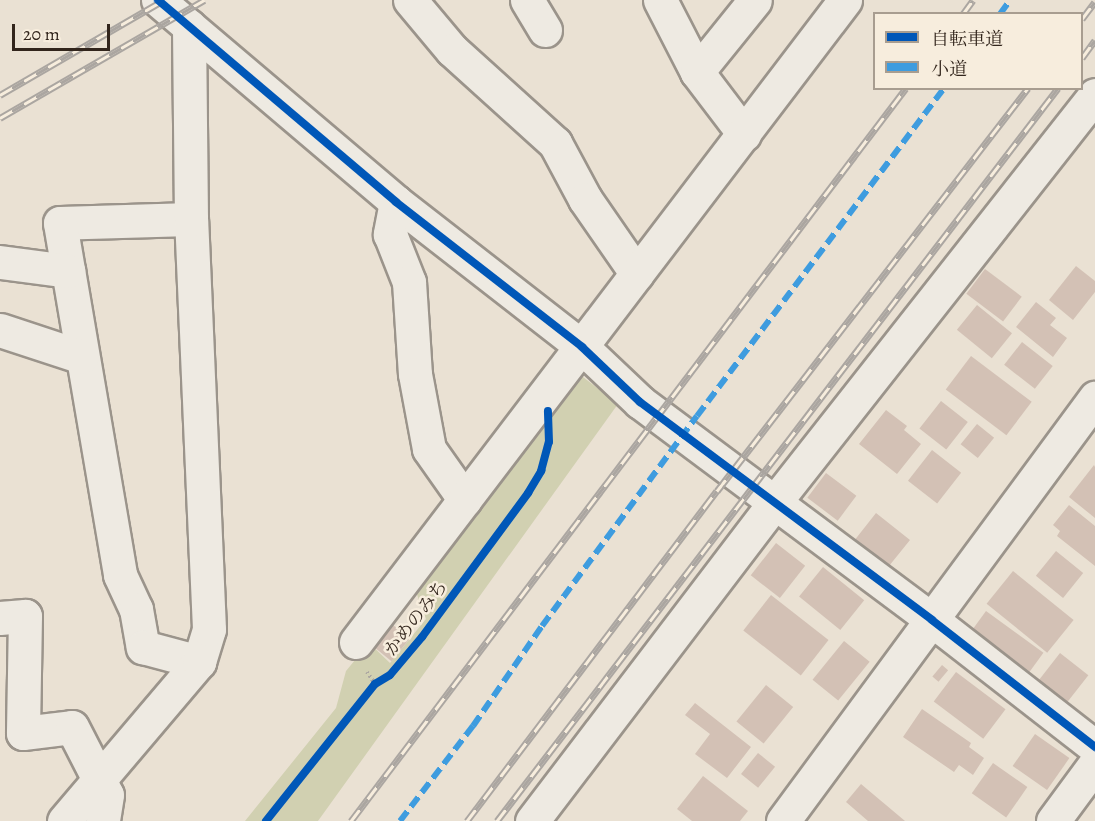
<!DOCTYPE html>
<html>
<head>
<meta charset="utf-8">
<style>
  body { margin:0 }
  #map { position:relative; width:1095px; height:821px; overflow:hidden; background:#eae1d3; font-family:Alegreya,"Noto Serif JP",serif }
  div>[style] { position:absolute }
  .green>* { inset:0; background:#d1d0b1 }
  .building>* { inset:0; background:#d3c1b5; transform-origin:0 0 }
  .path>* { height:4px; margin-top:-2px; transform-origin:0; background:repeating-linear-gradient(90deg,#aba6a1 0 1.5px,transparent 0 4.5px) }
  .roads { filter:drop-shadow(2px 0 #9b948b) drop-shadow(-2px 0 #9b948b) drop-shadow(0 2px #9b948b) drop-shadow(0 -2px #9b948b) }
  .minor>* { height:33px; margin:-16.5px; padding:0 16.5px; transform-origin:16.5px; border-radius:16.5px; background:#eeeae2 }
  .rail>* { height:7px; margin-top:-3.5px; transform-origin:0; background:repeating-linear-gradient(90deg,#f7eddd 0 14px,#aba6a1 0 28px); box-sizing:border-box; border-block:2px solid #aba6a1 }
  .quiet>* { height:6px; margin-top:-3px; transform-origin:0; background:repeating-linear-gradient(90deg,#3e9cdf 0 12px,transparent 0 18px) }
  .cycleway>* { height:8px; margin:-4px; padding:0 4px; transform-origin:4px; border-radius:4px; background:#0057b8 }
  span { translate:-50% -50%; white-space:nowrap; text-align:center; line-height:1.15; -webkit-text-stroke:5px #f7eddd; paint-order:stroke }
  .street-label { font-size:18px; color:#32251c }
  .legend { position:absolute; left:873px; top:12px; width:210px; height:78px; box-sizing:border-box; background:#f7eddd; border:2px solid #a89d90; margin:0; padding:8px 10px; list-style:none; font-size:18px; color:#32251c }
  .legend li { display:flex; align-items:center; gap:12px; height:30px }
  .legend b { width:30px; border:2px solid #a89d90 }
  .scale { position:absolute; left:12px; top:24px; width:98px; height:27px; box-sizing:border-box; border:3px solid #32251c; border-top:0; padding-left:8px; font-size:18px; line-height:21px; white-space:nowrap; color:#32251c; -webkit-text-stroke:4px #f7eddd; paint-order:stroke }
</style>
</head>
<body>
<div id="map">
  <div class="green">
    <div style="clip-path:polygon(583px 377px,618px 404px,318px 821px,245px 821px,336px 708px,346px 671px,369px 643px,390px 663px,426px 619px,412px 581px,567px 379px)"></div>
  </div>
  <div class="building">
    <div style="clip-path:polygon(1076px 266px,1095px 281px,1095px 292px,1073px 320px,1049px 300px)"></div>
    <div style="left:985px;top:269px;width:46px;height:31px;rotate:37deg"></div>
    <div style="clip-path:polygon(1036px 302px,1056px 318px,1050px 325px,1067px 338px,1053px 357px,1016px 327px)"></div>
    <div style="left:977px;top:305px;width:45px;height:32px;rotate:39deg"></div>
    <div style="left:1022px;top:342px;width:39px;height:29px;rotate:38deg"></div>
    <div style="left:971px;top:356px;width:76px;height:42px;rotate:37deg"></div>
    <div style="left:941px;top:401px;width:34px;height:35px;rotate:38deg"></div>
    <div style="clip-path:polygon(886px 410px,907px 426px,904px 430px,921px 444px,897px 474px,859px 444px)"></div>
    <div style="left:977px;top:424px;width:22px;height:26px;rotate:39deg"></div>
    <div style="left:932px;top:450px;width:37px;height:39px;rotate:38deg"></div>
    <div style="clip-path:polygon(1094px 465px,1095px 467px,1095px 518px,1069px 497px)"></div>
    <div style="left:826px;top:473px;width:38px;height:31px;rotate:37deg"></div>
    <div style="clip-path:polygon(1069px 505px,1095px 526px,1095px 566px,1057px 536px,1060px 531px,1053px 525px)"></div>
    <div style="clip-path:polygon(876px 513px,910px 540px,889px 566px,878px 556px,873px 563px,850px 546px)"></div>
    <div style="left:776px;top:543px;width:37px;height:41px;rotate:38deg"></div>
    <div style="left:1056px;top:551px;width:35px;height:32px;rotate:39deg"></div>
    <div style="left:823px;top:567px;width:53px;height:38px;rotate:39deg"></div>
    <div style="left:1013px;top:571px;width:78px;height:42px;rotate:39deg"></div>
    <div style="left:771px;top:595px;width:73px;height:45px;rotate:38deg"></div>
    <div style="left:986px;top:611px;width:71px;height:35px;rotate:36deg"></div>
    <div style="left:388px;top:621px;width:28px;height:29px;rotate:39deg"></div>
    <div style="left:844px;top:641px;width:33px;height:50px;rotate:39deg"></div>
    <div style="left:1060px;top:653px;width:36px;height:43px;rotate:38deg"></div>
    <div style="left:942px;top:665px;width:8px;height:15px;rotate:40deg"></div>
    <div style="left:956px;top:672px;width:62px;height:37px;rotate:37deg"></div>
    <div style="left:766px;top:685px;width:35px;height:47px;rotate:39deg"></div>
    <div style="clip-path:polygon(695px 703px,751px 747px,727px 778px,695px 754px,710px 734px,685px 715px)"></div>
    <div style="clip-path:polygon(922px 709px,971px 743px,969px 747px,984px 758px,973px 775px,959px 765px,954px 772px,903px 737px)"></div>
    <div style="left:1035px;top:734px;width:42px;height:39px;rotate:35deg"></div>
    <div style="left:758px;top:753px;width:22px;height:27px;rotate:39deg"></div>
    <div style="left:993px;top:763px;width:42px;height:37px;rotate:35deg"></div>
    <div style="clip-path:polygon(703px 776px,748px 811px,740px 821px,692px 821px,677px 809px)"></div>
    <div style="clip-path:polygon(861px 784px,905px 821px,868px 821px,846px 802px)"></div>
  </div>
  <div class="path">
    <div style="left:367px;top:672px;width:14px;rotate:56deg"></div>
    <div style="left:266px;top:821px;width:175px;rotate:-51.5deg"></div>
    <div style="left:375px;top:684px;width:17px;rotate:-31deg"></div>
    <div style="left:390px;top:675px;width:50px;rotate:-49.9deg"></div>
    <div style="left:422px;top:637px;width:179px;rotate:-53.6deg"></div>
    <div style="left:528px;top:493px;width:26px;rotate:-59deg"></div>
    <div style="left:541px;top:471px;width:25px;rotate:-76deg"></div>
  </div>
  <div class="roads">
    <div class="minor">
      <div style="left:158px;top:0;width:312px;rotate:40.3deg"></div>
      <div style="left:396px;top:202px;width:236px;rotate:37.9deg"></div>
      <div style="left:582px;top:347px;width:80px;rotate:43.5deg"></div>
      <div style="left:640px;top:402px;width:364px;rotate:36.7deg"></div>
      <div style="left:932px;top:620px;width:207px;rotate:37.9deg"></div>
      <div style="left:410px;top:0;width:65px;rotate:50deg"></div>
      <div style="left:452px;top:50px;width:139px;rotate:42.1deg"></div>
      <div style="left:555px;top:143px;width:64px;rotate:61.8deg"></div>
      <div style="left:585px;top:199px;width:91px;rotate:55.3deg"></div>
      <div style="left:527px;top:0;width:35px;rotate:59deg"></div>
      <div style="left:660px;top:0;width:81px;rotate:62.8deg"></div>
      <div style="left:697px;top:72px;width:78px;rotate:52.8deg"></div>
      <div style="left:697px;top:72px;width:92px;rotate:-51.1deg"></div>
      <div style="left:396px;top:202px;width:33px;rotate:101deg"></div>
      <div style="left:390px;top:234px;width:52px;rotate:68.4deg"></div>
      <div style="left:409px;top:282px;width:92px;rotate:86.3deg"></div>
      <div style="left:415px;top:374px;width:76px;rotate:79.4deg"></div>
      <div style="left:429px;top:449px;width:62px;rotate:54.8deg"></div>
      <div style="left:191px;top:219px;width:131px;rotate:178.3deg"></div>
      <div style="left:60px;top:223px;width:357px;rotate:80.3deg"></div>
      <div style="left:120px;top:575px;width:38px;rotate:65deg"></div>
      <div style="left:136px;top:609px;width:39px;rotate:80deg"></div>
      <div style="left:143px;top:647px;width:58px;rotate:15deg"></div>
      <div style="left:0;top:262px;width:69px;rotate:7.5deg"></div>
      <div style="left:0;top:330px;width:86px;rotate:18.2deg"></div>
      <div style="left:0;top:618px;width:25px;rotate:-5deg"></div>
      <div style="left:25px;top:616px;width:117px;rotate:91deg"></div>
      <div style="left:23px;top:733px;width:49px;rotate:-7deg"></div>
      <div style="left:72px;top:727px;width:76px;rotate:62.8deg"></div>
      <div style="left:107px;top:795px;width:26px;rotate:99deg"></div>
      <div style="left:356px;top:642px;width:807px;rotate:-52.7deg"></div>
      <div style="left:64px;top:821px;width:209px;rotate:-49.7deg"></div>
      <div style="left:199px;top:662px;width:34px;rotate:-73deg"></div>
      <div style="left:209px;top:629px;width:410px;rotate:-92.5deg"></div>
      <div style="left:191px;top:219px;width:193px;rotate:-90.6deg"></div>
      <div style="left:532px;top:821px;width:400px;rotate:-52.7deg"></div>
      <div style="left:774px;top:503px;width:519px;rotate:-51.81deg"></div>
      <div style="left:783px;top:821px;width:526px;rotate:-53.59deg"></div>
      <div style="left:1053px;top:821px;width:71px;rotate:-53.6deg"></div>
    </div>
  </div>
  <div class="rail">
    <div style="left:963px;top:14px;width:17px;rotate:-54deg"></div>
    <div style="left:1082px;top:19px;width:21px;rotate:-53deg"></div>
    <div style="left:1082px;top:58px;width:22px;rotate:-54deg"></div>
    <div style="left:0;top:95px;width:190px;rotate:-30.1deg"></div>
    <div style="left:0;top:118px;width:236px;rotate:-30deg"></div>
    <div style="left:351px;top:821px;width:919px;rotate:-52.87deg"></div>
    <div style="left:467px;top:821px;width:414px;rotate:-52.9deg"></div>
    <div style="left:717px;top:491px;width:509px;rotate:-52.34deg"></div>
    <div style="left:497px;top:821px;width:923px;rotate:-52.57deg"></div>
  </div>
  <div class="quiet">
    <div style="left:1000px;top:14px;width:17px;rotate:-54deg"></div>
    <div style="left:400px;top:821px;width:120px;rotate:-52.5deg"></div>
    <div style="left:473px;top:726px;width:121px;rotate:-55.4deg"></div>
    <div style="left:542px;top:626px;width:261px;rotate:-53.6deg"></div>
    <div style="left:697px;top:416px;width:411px;rotate:-53deg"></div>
  </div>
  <div class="cycleway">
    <div style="left:158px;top:0;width:312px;rotate:40.3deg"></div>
    <div style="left:396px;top:202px;width:236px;rotate:37.9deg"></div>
    <div style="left:582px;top:347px;width:80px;rotate:43.5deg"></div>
    <div style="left:640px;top:402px;width:364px;rotate:36.7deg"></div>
    <div style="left:932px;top:620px;width:207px;rotate:37.9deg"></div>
    <div style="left:266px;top:821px;width:175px;rotate:-51.5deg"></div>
    <div style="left:375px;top:684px;width:17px;rotate:-31deg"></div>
    <div style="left:390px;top:675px;width:50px;rotate:-49.9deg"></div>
    <div style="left:422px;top:637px;width:179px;rotate:-53.6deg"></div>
    <div style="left:528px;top:493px;width:26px;rotate:-59deg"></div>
    <div style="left:541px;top:471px;width:30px;rotate:-75deg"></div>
    <div style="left:549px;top:442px;width:31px;rotate:-92deg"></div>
  </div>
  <div class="street-label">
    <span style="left:416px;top:618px;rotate:-52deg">かめのみち</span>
  </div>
  <ul class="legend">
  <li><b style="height:8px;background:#0057b8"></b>自転車道</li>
  <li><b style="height:8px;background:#3e9cdf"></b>小道</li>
  </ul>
  <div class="scale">20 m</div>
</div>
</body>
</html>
